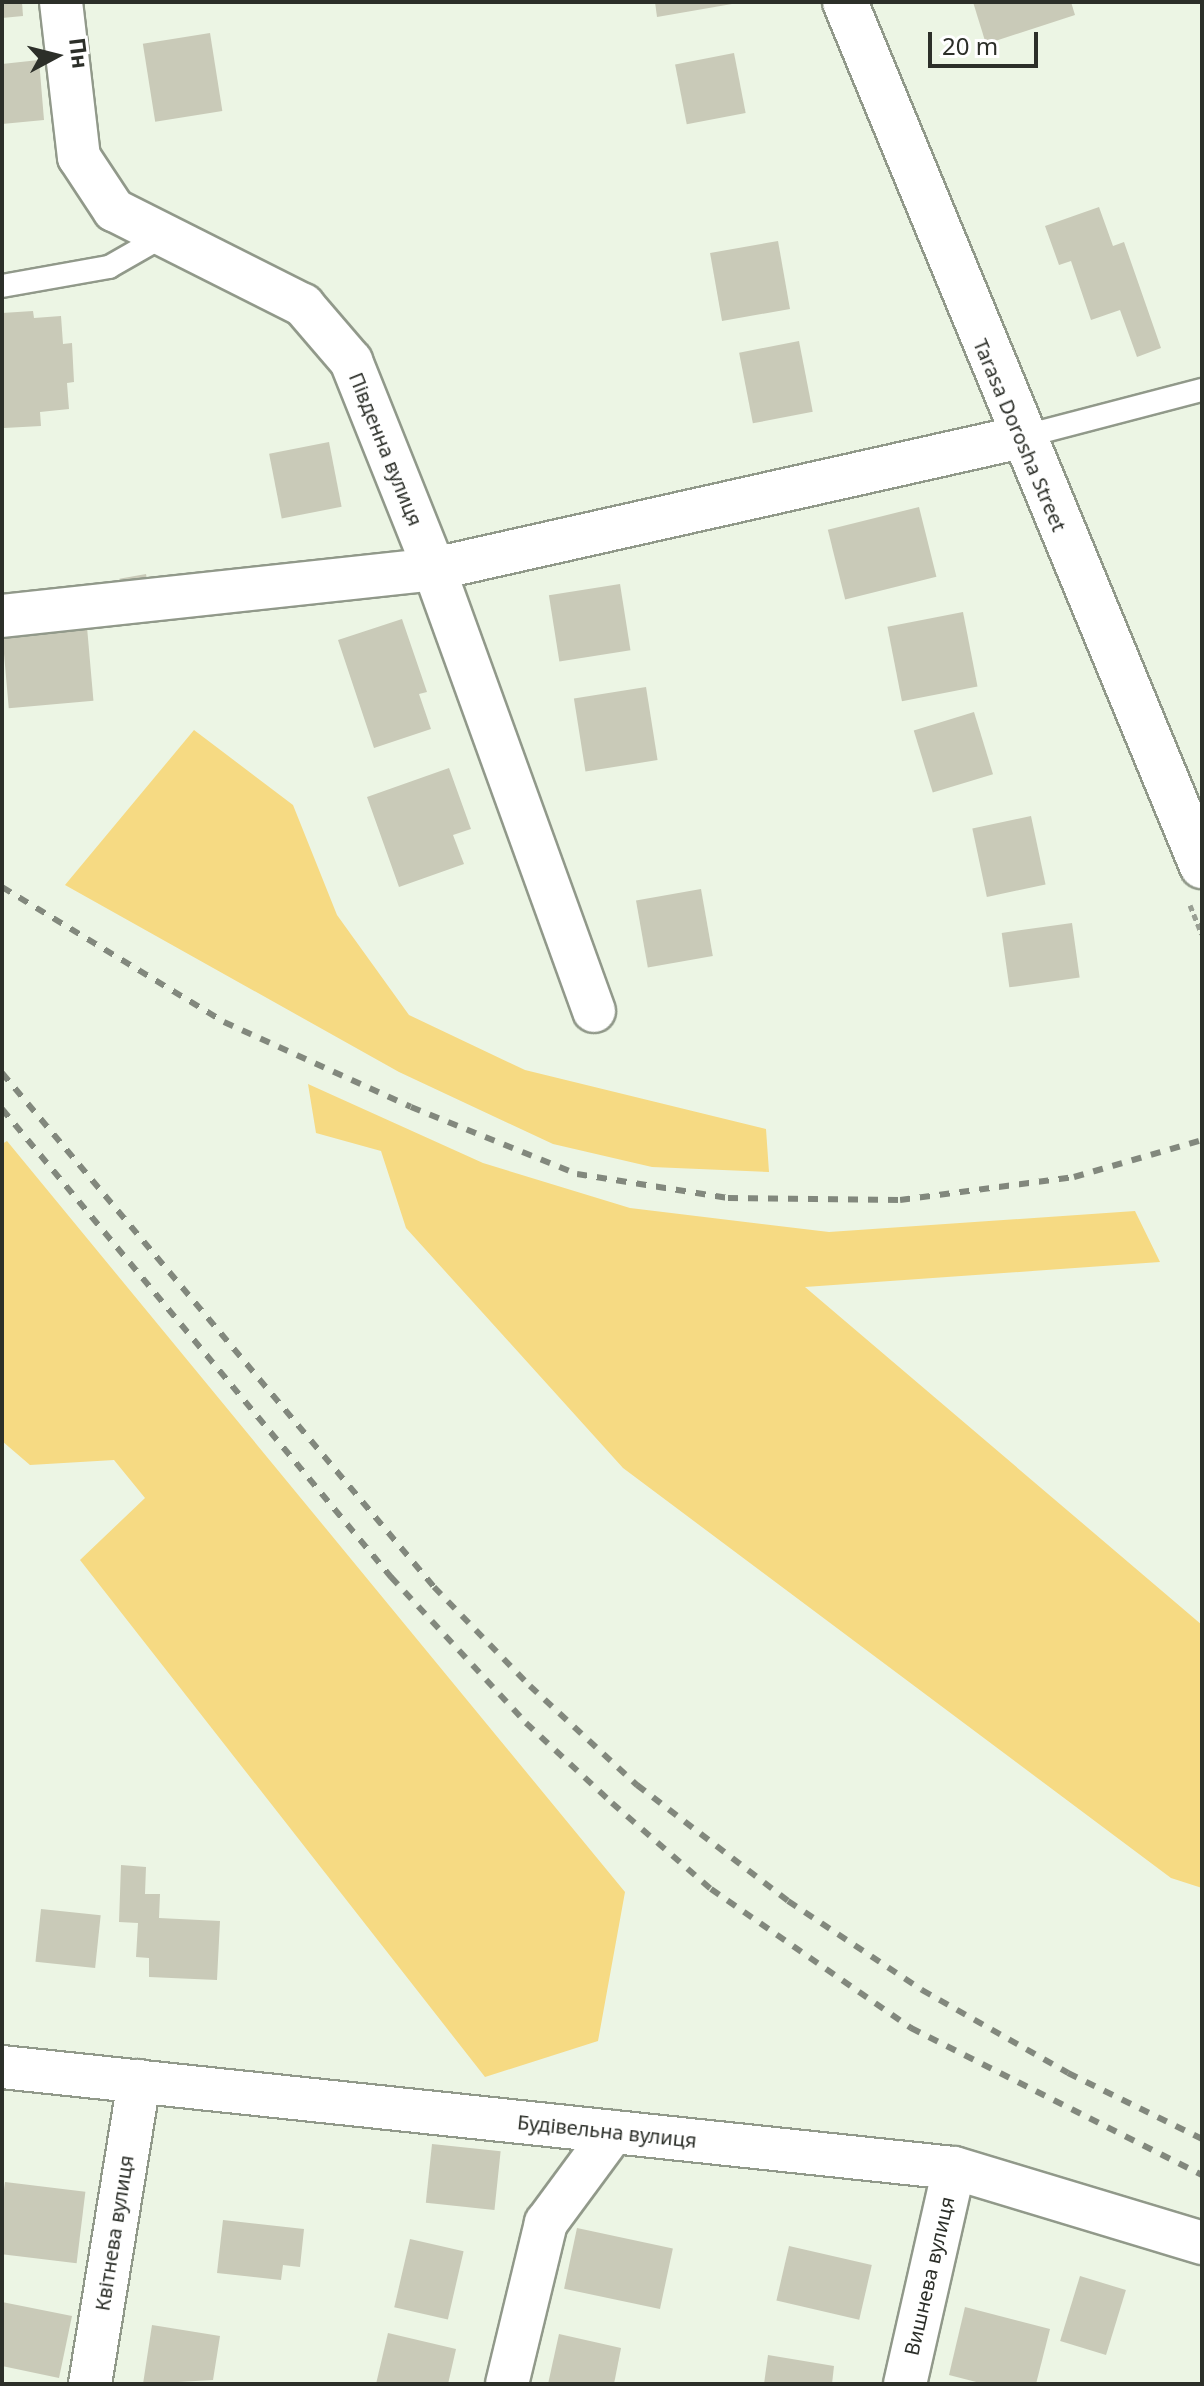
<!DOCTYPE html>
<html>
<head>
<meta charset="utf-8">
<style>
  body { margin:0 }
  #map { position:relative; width:1204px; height:2386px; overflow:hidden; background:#ecf5e4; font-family:"Noto Sans",sans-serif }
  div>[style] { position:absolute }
  .green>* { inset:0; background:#f6da83 }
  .building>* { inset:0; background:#c9cab8; transform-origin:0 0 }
  .path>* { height:5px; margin-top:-2.5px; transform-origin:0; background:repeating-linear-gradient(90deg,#999f93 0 6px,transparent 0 10px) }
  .roads { filter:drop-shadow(2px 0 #91998a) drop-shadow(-2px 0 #91998a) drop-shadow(0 2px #91998a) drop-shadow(0 -2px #91998a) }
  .service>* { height:22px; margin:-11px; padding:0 11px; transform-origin:11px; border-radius:11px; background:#fff }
  .minor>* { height:42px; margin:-21px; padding:0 21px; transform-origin:21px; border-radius:21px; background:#fff }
  .tertiary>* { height:44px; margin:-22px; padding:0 22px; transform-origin:22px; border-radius:22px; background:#fff }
  .rail>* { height:6px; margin-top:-3px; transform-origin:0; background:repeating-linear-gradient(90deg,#82887d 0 10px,transparent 0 20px) }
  span { translate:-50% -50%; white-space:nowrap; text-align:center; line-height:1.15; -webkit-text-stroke:6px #fff; paint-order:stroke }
  .street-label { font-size:20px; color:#2c2f29 }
  .frame { position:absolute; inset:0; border:4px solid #2c2f29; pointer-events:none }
  .north { position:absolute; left:16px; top:16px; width:80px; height:80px; -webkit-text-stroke:6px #fff; paint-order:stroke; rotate:83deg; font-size:22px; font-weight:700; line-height:32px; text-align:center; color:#2c2f29 }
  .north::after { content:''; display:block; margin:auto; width:28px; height:36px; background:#2c2f29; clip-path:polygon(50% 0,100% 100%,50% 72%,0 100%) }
  .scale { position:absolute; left:928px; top:32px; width:110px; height:36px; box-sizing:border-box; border:4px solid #2c2f29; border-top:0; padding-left:10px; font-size:24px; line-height:28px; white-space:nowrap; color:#2c2f29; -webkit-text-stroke:6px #fff; paint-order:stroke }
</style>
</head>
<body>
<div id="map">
  <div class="green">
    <div style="clip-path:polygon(194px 730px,293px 805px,337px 915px,409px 1015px,525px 1070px,766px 1129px,769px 1172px,652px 1167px,553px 1144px,399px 1072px,65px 885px)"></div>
    <div style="clip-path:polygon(308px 1084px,483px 1163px,630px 1208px,829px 1232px,1135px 1211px,1160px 1262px,805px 1287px,1202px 1625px,1202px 1888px,1171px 1878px,623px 1468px,406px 1228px,381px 1151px,316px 1133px)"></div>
    <div style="clip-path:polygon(7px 1141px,625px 1892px,598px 2041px,485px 2077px,80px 1560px,145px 1498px,114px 1460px,30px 1465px,2px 1441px,2px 1144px)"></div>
  </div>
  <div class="building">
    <div style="clip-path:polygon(2px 2px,22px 2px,23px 16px,2px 18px)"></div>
    <div style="clip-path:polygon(655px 2px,732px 2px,732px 4px,657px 17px)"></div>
    <div style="clip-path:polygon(973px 2px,1071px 2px,1075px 15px,986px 44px)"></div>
    <div style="left:210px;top:33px;width:79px;height:68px;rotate:81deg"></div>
    <div style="left:734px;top:53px;width:61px;height:60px;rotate:79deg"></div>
    <div style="clip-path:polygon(39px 60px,44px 120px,2px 124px,2px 64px)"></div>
    <div style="clip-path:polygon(1099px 207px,1113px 246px,1124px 242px,1161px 348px,1137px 357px,1120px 310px,1091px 320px,1071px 261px,1059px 265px,1045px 226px)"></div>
    <div style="left:778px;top:241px;width:69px;height:69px;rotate:80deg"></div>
    <div style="clip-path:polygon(33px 311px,34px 318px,61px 316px,63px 344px,72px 343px,74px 382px,67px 383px,69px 409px,40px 412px,41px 426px,4px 428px,2px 313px)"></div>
    <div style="left:799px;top:341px;width:72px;height:61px;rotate:79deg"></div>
    <div style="left:329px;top:442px;width:66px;height:61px;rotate:79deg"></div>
    <div style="left:919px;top:507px;width:72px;height:94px;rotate:76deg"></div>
    <div style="left:146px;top:574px;width:17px;height:27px;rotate:80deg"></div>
    <div style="left:620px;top:584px;width:67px;height:72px;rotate:81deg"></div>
    <div style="left:963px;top:612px;width:76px;height:77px;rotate:79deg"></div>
    <div style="clip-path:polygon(402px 619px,427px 692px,419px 694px,431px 729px,374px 748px,338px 640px)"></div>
    <div style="left:87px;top:627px;width:74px;height:85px;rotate:85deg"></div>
    <div style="left:646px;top:687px;width:74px;height:73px;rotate:81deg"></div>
    <div style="left:974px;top:712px;width:65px;height:63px;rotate:73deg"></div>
    <div style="clip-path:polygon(449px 768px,471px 829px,453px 835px,464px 864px,399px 887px,367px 797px)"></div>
    <div style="left:1031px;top:816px;width:70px;height:60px;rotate:78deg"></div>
    <div style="left:701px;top:889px;width:68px;height:66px;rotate:80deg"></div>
    <div style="left:1072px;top:923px;width:55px;height:71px;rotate:82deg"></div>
    <div style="clip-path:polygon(121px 1865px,146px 1867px,145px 1894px,160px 1894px,159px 1918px,220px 1921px,217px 1980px,149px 1977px,149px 1958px,136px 1957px,138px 1923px,119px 1922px)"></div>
    <div style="left:41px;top:1909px;width:60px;height:53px;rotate:6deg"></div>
    <div style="left:432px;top:2144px;width:69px;height:59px;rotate:6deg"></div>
    <div style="left:5px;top:2182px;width:81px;height:72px;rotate:7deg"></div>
    <div style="clip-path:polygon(223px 2220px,304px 2229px,300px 2267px,283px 2265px,281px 2280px,217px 2273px)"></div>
    <div style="left:577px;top:2228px;width:98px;height:62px;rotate:12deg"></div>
    <div style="left:410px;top:2239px;width:55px;height:70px;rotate:13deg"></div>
    <div style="left:789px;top:2246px;width:85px;height:56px;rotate:13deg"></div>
    <div style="left:1080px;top:2276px;width:48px;height:68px;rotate:17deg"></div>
    <div style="clip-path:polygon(2px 2302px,72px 2316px,59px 2378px,2px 2366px)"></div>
    <div style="clip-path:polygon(965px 2307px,1050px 2329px,1036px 2384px,984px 2384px,949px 2375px)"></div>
    <div style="clip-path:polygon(152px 2325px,220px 2336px,213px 2380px,143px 2384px)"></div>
    <div style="clip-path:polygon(388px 2333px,456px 2349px,448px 2384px,376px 2384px)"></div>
    <div style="clip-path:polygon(559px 2334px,621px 2348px,614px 2384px,548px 2384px)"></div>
    <div style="clip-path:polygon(768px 2355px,834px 2366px,832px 2384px,764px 2384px)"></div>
  </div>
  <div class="path">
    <div style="left:1190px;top:905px;width:31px;rotate:68deg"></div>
  </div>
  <div class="roads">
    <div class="service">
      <div style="left:2px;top:286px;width:109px;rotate:-10.1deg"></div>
      <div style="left:109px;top:267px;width:64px;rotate:-29.7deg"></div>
      <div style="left:1021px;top:437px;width:187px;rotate:-14.6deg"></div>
    </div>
    <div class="minor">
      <div style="left:61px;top:2px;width:156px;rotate:83.4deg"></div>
      <div style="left:79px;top:157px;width:64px;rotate:56.6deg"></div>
      <div style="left:114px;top:210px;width:212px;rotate:26.7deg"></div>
      <div style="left:303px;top:305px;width:74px;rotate:49.4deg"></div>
      <div style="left:351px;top:361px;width:224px;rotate:68.2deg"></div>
      <div style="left:434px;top:569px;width:470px;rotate:70.1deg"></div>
      <div style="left:2px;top:616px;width:435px;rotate:-6.2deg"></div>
      <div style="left:434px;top:569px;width:602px;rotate:-12.67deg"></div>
      <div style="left:2px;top:2067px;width:957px;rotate:6.06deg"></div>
      <div style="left:954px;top:2168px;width:259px;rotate:16.8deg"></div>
      <div style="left:90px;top:2384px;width:307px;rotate:-80.8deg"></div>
      <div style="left:507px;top:2384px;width:166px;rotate:-76.4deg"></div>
      <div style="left:546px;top:2223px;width:113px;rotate:-53.6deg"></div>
      <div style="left:905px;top:2384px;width:221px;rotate:-77.2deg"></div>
    </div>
    <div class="tertiary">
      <div style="left:845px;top:2px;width:935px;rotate:67.55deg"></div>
    </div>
  </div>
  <div class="rail">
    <div style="left:2px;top:887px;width:260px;rotate:31.3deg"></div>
    <div style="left:224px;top:1022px;width:205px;rotate:24.4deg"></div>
    <div style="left:411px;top:1107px;width:179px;rotate:22deg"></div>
    <div style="left:577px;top:1174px;width:153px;rotate:9deg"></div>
    <div style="left:728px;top:1198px;width:172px;rotate:0.7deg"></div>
    <div style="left:900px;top:1200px;width:176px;rotate:-7.5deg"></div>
    <div style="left:1074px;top:1177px;width:133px;rotate:-16.1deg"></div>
    <div style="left:2px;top:1073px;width:671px;rotate:49.95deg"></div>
    <div style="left:434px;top:1587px;width:138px;rotate:45.9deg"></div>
    <div style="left:530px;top:1686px;width:146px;rotate:42.8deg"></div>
    <div style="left:637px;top:1785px;width:190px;rotate:37.5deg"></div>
    <div style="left:788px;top:1901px;width:161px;rotate:33.6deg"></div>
    <div style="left:922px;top:1990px;width:168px;rotate:29.6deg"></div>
    <div style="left:1068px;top:2073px;width:149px;rotate:26.2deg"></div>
    <div style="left:2px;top:1109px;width:609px;rotate:50.27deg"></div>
    <div style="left:391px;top:1577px;width:199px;rotate:47.2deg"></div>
    <div style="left:526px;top:1723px;width:117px;rotate:42.9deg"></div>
    <div style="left:612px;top:1803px;width:131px;rotate:41deg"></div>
    <div style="left:711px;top:1889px;width:244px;rotate:34.8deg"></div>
    <div style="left:911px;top:2028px;width:326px;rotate:26.8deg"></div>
  </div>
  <div class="street-label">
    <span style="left:1020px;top:435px;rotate:67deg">Tarasa Dorosha Street</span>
    <span style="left:386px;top:449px;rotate:68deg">Південна вулиця</span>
    <span style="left:607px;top:2131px;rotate:6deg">Будівельна вулиця</span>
    <span style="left:114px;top:2233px;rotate:-81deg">Квітнева вулиця</span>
    <span style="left:929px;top:2276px;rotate:-77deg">Вишнева вулиця</span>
  </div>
  <div class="frame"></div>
  <div class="north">Пн</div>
  <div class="scale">20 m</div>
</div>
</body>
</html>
